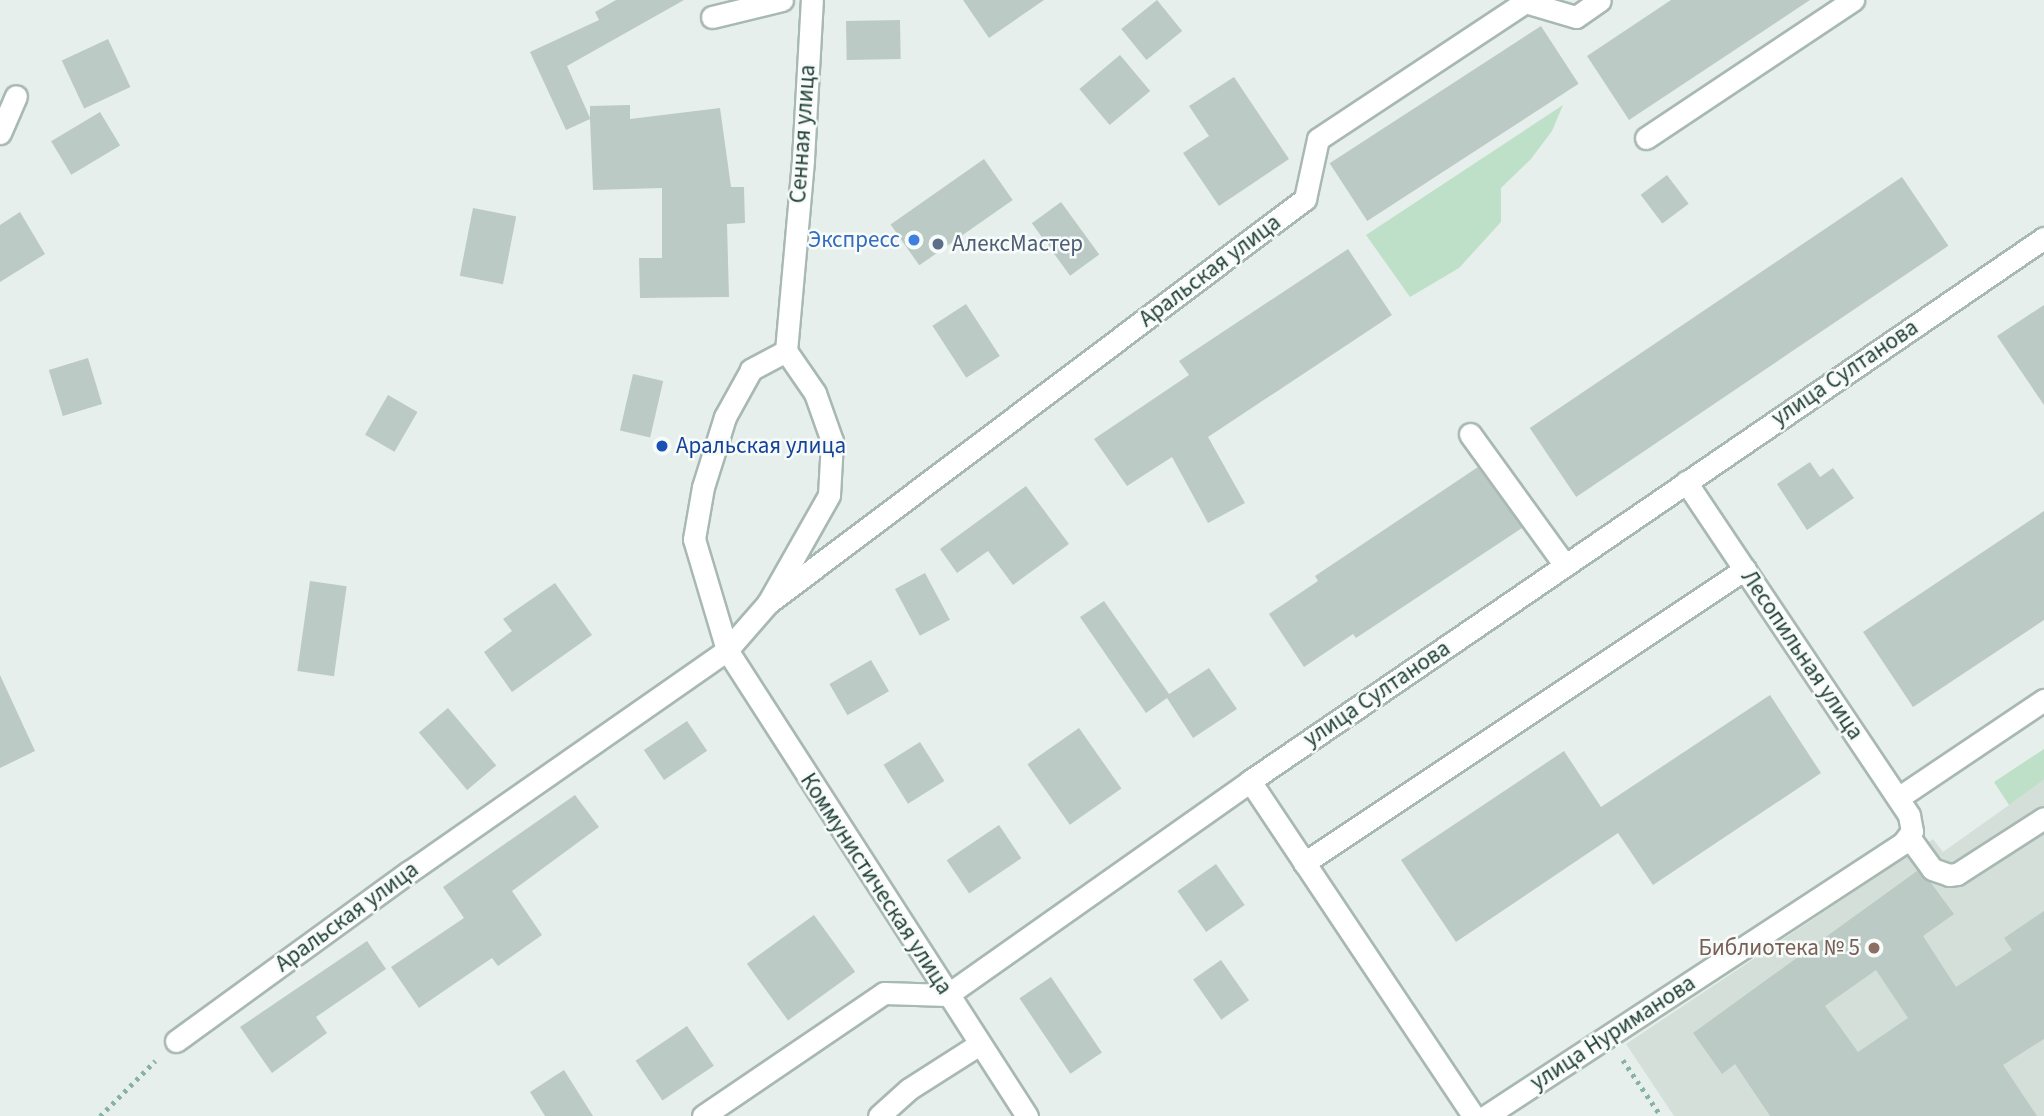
<!DOCTYPE html>
<html>
<head>
<meta charset="utf-8">
<style>
  body { margin:0 }
  #map { position:relative; width:2044px; height:1116px; overflow:hidden; background:#e6efeb; font-family:"Source Sans 3",sans-serif }
  div>[style] { position:absolute }
  .built>* { inset:0; background:#d4dfda }
  .green>* { inset:0; background:#bfe0c8 }
  .building>* { inset:0; background:#bbcac4; transform-origin:0 0 }
  .path>* { height:4.5px; margin-top:-2.25px; transform-origin:0; background:repeating-linear-gradient(90deg,#86b3a5 0 3.5px,transparent 0 8.5px) }
  .roads { filter:drop-shadow(2px 0 #a8b8b2) drop-shadow(-2px 0 #a8b8b2) drop-shadow(0 2px #a8b8b2) drop-shadow(0 -2px #a8b8b2) }
  .minor>* { height:21px; margin:-10.5px; padding:0 10.5px; transform-origin:10.5px; border-radius:10.5px; background:#fff }
  .dots>* { width:19px; height:19px; translate:-50% -50%; box-sizing:border-box; border:4px solid #f7fbf9; border-radius:50% }
  span { translate:-50% -50%; white-space:nowrap; text-align:center; line-height:1.15; -webkit-text-stroke:5px #f7fbf9; paint-order:stroke }
  .street-label { font-size:23px; color:#24423a }
  .shop-label { font-size:23px; color:#366cbe }
  .right { translate:-100% -50%; text-align:right }
  .service-label { font-size:23px; color:#4e5e75 }
  .left { translate:0 -50%; text-align:left }
  .transit-label { font-size:23px; color:#164399 }
  .education-label { font-size:23px; color:#785e54 }
</style>
</head>
<body>
<div id="map">
  <div class="built">
    <div style="clip-path:polygon(2044px 780px,2044px 1116px,1674px 1116px,1626px 1044px,1933px 839px,1943px 852px)"></div>
  </div>
  <div class="green">
    <div style="clip-path:polygon(1563px 105px,1552px 131px,1531px 159px,1501px 188px,1501px 222px,1459px 268px,1410px 297px,1366px 235px)"></div>
    <div style="clip-path:polygon(2044px 749px,2044px 780px,2009px 805px,1994px 782px)"></div>
  </div>
  <div class="building">
    <div style="clip-path:polygon(616px 0,684px 0,567px 66px,590px 118px,590px 106px,630px 105px,630px 119px,720px 108px,731px 187px,744px 187px,745px 223px,727px 224px,729px 297px,640px 298px,639px 258px,662px 258px,662px 188px,593px 190px,590px 119px,566px 130px,530px 52px,599px 20px,595px 12px)"></div>
    <div style="clip-path:polygon(963px 0,1044px 0,989px 38px)"></div>
    <div style="left:1157px;top:0;width:40px;height:46px;rotate:51deg"></div>
    <div style="clip-path:polygon(1671px 0,1810px 0,1629px 120px,1587px 56px)"></div>
    <div style="left:900px;top:20px;width:39px;height:54px;rotate:89deg"></div>
    <div style="left:1541px;top:26px;width:69px;height:252px;rotate:57deg"></div>
    <div style="left:108px;top:39px;width:53px;height:51px;rotate:65deg"></div>
    <div style="left:1120px;top:55px;width:47px;height:53px;rotate:50deg"></div>
    <div style="clip-path:polygon(1234px 77px,1289px 159px,1219px 206px,1183px 153px,1209px 136px,1189px 106px)"></div>
    <div style="left:100px;top:112px;width:39px;height:57px;rotate:59deg"></div>
    <div style="left:984px;top:159px;width:50px;height:114px;rotate:55deg"></div>
    <div style="left:1667px;top:175px;width:36px;height:33px;rotate:53deg"></div>
    <div style="left:1902px;top:177px;width:83px;height:449px;rotate:56deg"></div>
    <div style="left:1061px;top:202px;width:65px;height:36px;rotate:54deg"></div>
    <div style="left:473px;top:208px;width:44px;height:69px;rotate:11deg"></div>
    <div style="clip-path:polygon(20px 212px,45px 254px,0 282px,0 225px)"></div>
    <div style="clip-path:polygon(1348px 249px,1392px 315px,1208px 437px,1245px 503px,1208px 523px,1172px 457px,1127px 486px,1094px 439px,1189px 375px,1179px 361px)"></div>
    <div style="left:966px;top:304px;width:62px;height:40px;rotate:57deg"></div>
    <div style="clip-path:polygon(2044px 305px,2044px 405px,1997px 336px)"></div>
    <div style="left:88px;top:358px;width:48px;height:41px;rotate:73deg"></div>
    <div style="left:633px;top:374px;width:31px;height:58px;rotate:13deg"></div>
    <div style="left:388px;top:395px;width:34px;height:46px;rotate:30deg"></div>
    <div style="clip-path:polygon(1810px 462px,1820px 477px,1833px 468px,1854px 498px,1807px 530px,1777px 484px)"></div>
    <div style="clip-path:polygon(1478px 467px,1522px 528px,1356px 638px,1353px 634px,1304px 667px,1269px 614px,1318px 581px,1315px 576px)"></div>
    <div style="clip-path:polygon(1026px 486px,1069px 544px,1013px 585px,988px 551px,957px 573px,940px 549px)"></div>
    <div style="clip-path:polygon(2044px 511px,2044px 620px,1913px 707px,1863px 632px)"></div>
    <div style="left:925px;top:573px;width:53px;height:34px;rotate:62deg"></div>
    <div style="left:310px;top:581px;width:37px;height:91px;rotate:8deg"></div>
    <div style="clip-path:polygon(555px 583px,592px 635px,512px 692px,484px 652px,512px 631px,503px 619px)"></div>
    <div style="clip-path:polygon(1104px 601px,1169px 694px,1209px 668px,1237px 709px,1193px 738px,1167px 698px,1146px 713px,1080px 617px)"></div>
    <div style="left:871px;top:660px;width:36px;height:48px;rotate:60deg"></div>
    <div style="clip-path:polygon(0 675px,35px 751px,0 768px)"></div>
    <div style="clip-path:polygon(1770px 695px,1821px 773px,1653px 885px,1618px 833px,1456px 942px,1401px 860px,1564px 751px,1601px 807px)"></div>
    <div style="left:448px;top:708px;width:75px;height:38px;rotate:50deg"></div>
    <div style="left:687px;top:721px;width:36px;height:52px;rotate:56deg"></div>
    <div style="left:1079px;top:728px;width:74px;height:63px;rotate:55deg"></div>
    <div style="left:920px;top:742px;width:46px;height:43px;rotate:58deg"></div>
    <div style="clip-path:polygon(575px 795px,599px 827px,512px 891px,542px 935px,498px 966px,492px 958px,419px 1008px,391px 967px,464px 918px,443px 887px)"></div>
    <div style="left:999px;top:825px;width:40px;height:63px;rotate:56deg"></div>
    <div style="left:1216px;top:864px;width:50px;height:47px;rotate:55deg"></div>
    <div style="clip-path:polygon(evenodd,1917px 871px,1931px 883px,1954px 914px,1923px 936px,1956px 987px,2012px 950px,2004px 938px,2044px 911px,2044px 1039px,2003px 1065px,2037px 1116px,1770px 1116px,1735px 1064px,1722px 1074px,1693px 1033px,1917px 871px,1876px 970px,1908px 1018px,1858px 1052px,1825px 1006px,1876px 970px)"></div>
    <div style="left:814px;top:915px;width:70px;height:83px;rotate:54deg"></div>
    <div style="clip-path:polygon(367px 941px,386px 969px,316px 1017px,327px 1033px,272px 1073px,240px 1027px)"></div>
    <div style="left:1221px;top:960px;width:49px;height:34px;rotate:55deg"></div>
    <div style="left:1051px;top:977px;width:91px;height:38px;rotate:56deg"></div>
    <div style="left:687px;top:1026px;width:48px;height:62px;rotate:56deg"></div>
    <div style="clip-path:polygon(564px 1070px,593px 1116px,545px 1116px,530px 1092px)"></div>
  </div>
  <div class="path">
    <div style="left:1623px;top:1060px;width:68px;rotate:55.8deg"></div>
    <div style="left:100px;top:1116px;width:78px;rotate:-45deg"></div>
  </div>
  <div class="roads">
    <div class="minor">
      <div style="left:712px;top:17px;width:72px;rotate:-13.7deg"></div>
      <div style="left:0;top:133px;width:40px;rotate:-66.6deg"></div>
      <div style="left:1646px;top:138px;width:249px;rotate:-33.7deg"></div>
      <div style="left:786px;top:351px;width:40px;rotate:152deg"></div>
      <div style="left:751px;top:370px;width:54px;rotate:119deg"></div>
      <div style="left:725px;top:417px;width:73px;rotate:107.4deg"></div>
      <div style="left:703px;top:487px;width:53px;rotate:99.8deg"></div>
      <div style="left:694px;top:539px;width:116px;rotate:73.4deg"></div>
      <div style="left:727px;top:650px;width:62px;rotate:-48.9deg"></div>
      <div style="left:768px;top:603px;width:124px;rotate:-60.5deg"></div>
      <div style="left:829px;top:495px;width:54px;rotate:-86.8deg"></div>
      <div style="left:832px;top:441px;width:51px;rotate:-109.5deg"></div>
      <div style="left:815px;top:393px;width:51px;rotate:-124.6deg"></div>
      <div style="left:786px;top:351px;width:193px;rotate:-84.9deg"></div>
      <div style="left:803px;top:159px;width:159px;rotate:-86.8deg"></div>
      <div style="left:1470px;top:434px;width:162px;rotate:54.1deg"></div>
      <div style="left:768px;top:603px;width:672px;rotate:-36.96deg"></div>
      <div style="left:1305px;top:199px;width:61px;rotate:-77.8deg"></div>
      <div style="left:1318px;top:139px;width:248px;rotate:-33.5deg"></div>
      <div style="left:1525px;top:2px;width:53px;rotate:16.4deg"></div>
      <div style="left:1576px;top:17px;width:29px;rotate:-35deg"></div>
      <div style="left:1250px;top:781px;width:402px;rotate:56.3deg"></div>
      <div style="left:1898px;top:798px;width:176px;rotate:-33.9deg"></div>
      <div style="left:1909px;top:837px;width:39px;rotate:54deg"></div>
      <div style="left:1932px;top:869px;width:18px;rotate:19deg"></div>
      <div style="left:1949px;top:875px;width:8px;rotate:-7deg"></div>
      <div style="left:1957px;top:874px;width:103px;rotate:-32.8deg"></div>
      <div style="left:1304px;top:863px;width:530px;rotate:-33.69deg"></div>
      <div style="left:176px;top:1041px;width:288px;rotate:-36deg"></div>
      <div style="left:409px;top:872px;width:388px;rotate:-34.9deg"></div>
      <div style="left:727px;top:650px;width:554px;rotate:57.23deg"></div>
      <div style="left:703px;top:1116px;width:219px;rotate:-34.2deg"></div>
      <div style="left:884px;top:993px;width:63px;rotate:1.8deg"></div>
      <div style="left:947px;top:995px;width:371px;rotate:-35.2deg"></div>
      <div style="left:1250px;top:781px;width:962px;rotate:-34.37deg"></div>
      <div style="left:879px;top:1116px;width:40px;rotate:-42deg"></div>
      <div style="left:909px;top:1089px;width:82px;rotate:-32.5deg"></div>
      <div style="left:1486px;top:1116px;width:498px;rotate:-33.2deg"></div>
      <div style="left:1903px;top:843px;width:15px;rotate:-53deg"></div>
      <div style="left:1912px;top:831px;width:16px;rotate:-101deg"></div>
      <div style="left:1909px;top:815px;width:401px;rotate:-123.8deg"></div>
    </div>
  </div>
  <div class="dots">
    <div style="left:914px;top:240px;background:#3f7fe0"></div>
    <div style="left:938px;top:244px;background:#5c6f8a"></div>
    <div style="left:662px;top:446px;background:#1a4fb4"></div>
    <div style="left:1874px;top:948px;background:#8d6e63"></div>
  </div>
  <div class="street-label">
    <span style="left:803px;top:134px;rotate:-86deg">Сенная улица</span>
    <span style="left:1210px;top:271px;rotate:-37deg">Аральская улица</span>
    <span style="left:1845px;top:373px;rotate:-34deg">улица Султанова</span>
    <span style="left:1802px;top:655px;rotate:56deg">Лесопильная улица</span>
    <span style="left:1377px;top:694px;rotate:-34deg">улица Султанова</span>
    <span style="left:876px;top:884px;rotate:57deg">Коммунистическая улица</span>
    <span style="left:347px;top:917px;rotate:-36deg">Аральская улица</span>
    <span style="left:1613px;top:1033px;rotate:-33deg">улица Нуриманова</span>
  </div>
  <div class="shop-label">
    <span class="right" style="left:900px;top:240px">Экспресс</span>
  </div>
  <div class="service-label">
    <span class="left" style="left:952px;top:244px">АлексМастер</span>
  </div>
  <div class="transit-label">
    <span class="left" style="left:676px;top:446px">Аральская улица</span>
  </div>
  <div class="education-label">
    <span class="right" style="left:1860px;top:948px">Библиотека № 5</span>
  </div>
</div>
</body>
</html>
